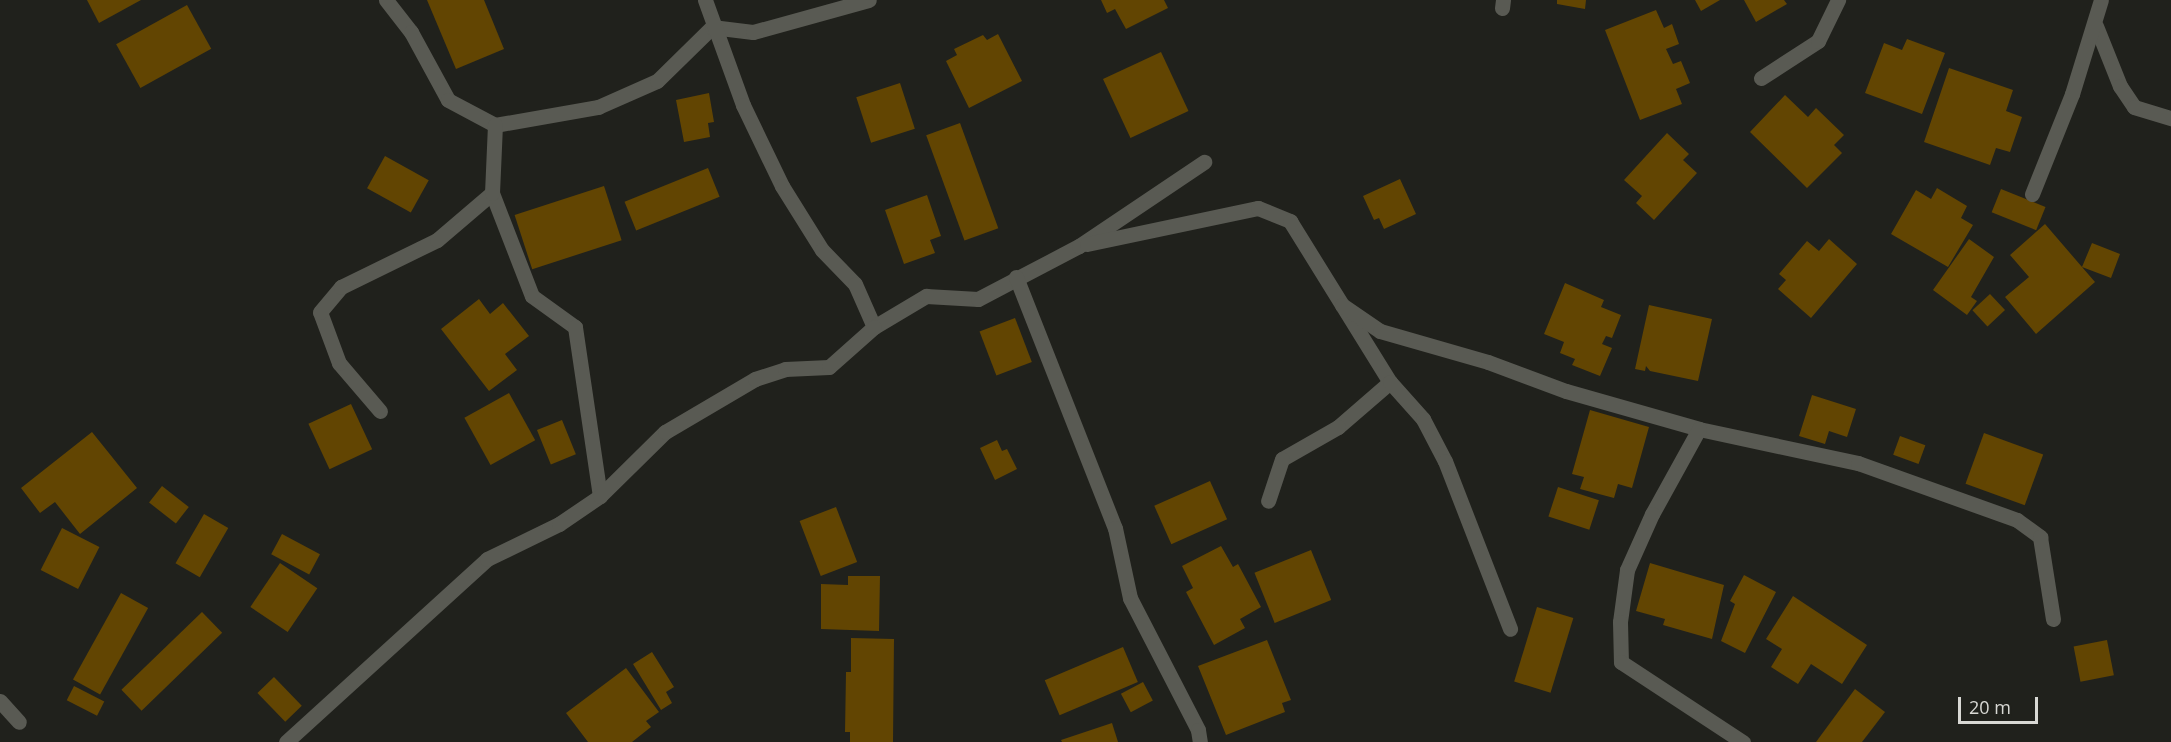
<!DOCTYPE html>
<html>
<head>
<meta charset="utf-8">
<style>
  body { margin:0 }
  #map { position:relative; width:2171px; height:742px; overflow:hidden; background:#20211c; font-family:"Open Sans",sans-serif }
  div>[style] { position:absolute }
  .building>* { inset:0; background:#624502; transform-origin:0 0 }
  .street>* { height:15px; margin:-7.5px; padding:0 7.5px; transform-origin:7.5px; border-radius:7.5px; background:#595a53 }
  span { translate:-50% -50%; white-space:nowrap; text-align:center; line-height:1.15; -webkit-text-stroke:5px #20211c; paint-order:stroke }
  .scale { position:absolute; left:1958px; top:697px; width:80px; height:27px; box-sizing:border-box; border:3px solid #d8d8d4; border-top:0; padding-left:8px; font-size:18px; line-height:21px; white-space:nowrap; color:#d8d8d4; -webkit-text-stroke:4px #20211c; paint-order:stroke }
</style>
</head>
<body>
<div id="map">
  <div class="building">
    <div style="clip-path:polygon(87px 0,141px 0,99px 23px)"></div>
    <div style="clip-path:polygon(427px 0,484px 0,504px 49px,456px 69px)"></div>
    <div style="clip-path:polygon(1101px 0,1164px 0,1168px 8px,1126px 29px,1115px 9px,1107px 13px)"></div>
    <div style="clip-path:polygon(1557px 0,1586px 0,1585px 9px,1557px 4px)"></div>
    <div style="clip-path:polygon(1695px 0,1720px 0,1701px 11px)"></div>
    <div style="clip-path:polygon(1744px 0,1784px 0,1787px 4px,1756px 22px)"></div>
    <div style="left:187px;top:5px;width:50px;height:81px;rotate:61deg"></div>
    <div style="clip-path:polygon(1656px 10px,1664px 28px,1672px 24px,1679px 44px,1666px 49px,1673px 64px,1681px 61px,1690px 83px,1676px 89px,1682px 104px,1640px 120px,1605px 30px)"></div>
    <div style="clip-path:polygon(998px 34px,1022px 81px,969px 108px,946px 61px,957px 55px,954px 49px,983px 35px,987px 40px)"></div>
    <div style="clip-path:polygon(1907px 39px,1945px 53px,1922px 114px,1865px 93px,1884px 43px,1902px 50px)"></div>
    <div style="left:1161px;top:52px;width:65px;height:64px;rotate:65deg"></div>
    <div style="clip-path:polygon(1949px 68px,2013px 90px,2006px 111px,2022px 117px,2010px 152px,1996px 148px,1990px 165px,1924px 142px)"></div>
    <div style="left:900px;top:83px;width:48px;height:46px;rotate:72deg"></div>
    <div style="clip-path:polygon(709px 93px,714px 122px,708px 123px,710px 137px,684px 142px,676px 100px)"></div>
    <div style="clip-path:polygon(1785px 95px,1808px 117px,1816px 108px,1844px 135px,1834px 145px,1842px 153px,1807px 188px,1750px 132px)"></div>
    <div style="left:960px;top:123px;width:112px;height:36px;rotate:70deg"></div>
    <div style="clip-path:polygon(1667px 133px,1689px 154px,1683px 160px,1697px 173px,1654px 220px,1636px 203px,1642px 196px,1624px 180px)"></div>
    <div style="left:385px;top:156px;width:50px;height:37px;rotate:29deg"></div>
    <div style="left:708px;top:168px;width:31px;height:90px;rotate:68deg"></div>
    <div style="clip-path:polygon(1400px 179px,1416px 214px,1384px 229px,1379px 218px,1374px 220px,1363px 196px)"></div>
    <div style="left:604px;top:186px;width:57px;height:94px;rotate:72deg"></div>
    <div style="clip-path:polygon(1937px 188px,1967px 206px,1961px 218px,1973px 225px,1948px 267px,1891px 234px,1916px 190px,1931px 199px)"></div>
    <div style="left:2001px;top:189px;width:48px;height:25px;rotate:22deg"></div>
    <div style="clip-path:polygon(927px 195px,941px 236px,930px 240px,935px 253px,904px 264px,885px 210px)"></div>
    <div style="clip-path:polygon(2045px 224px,2082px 267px,2092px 243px,2120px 254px,2111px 278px,2082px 267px,2095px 282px,2036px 334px,2005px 297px,2029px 277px,2010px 255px)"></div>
    <div style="clip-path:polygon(1829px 239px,1857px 264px,1811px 318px,1778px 289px,1786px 280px,1779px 274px,1807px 241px,1819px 251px)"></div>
    <div style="clip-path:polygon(1969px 239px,1994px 257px,1971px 297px,1977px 301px,1967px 315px,1933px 290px)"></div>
    <div style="clip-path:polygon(1565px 283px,1604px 300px,1601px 307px,1621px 315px,1612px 338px,1606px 336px,1602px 344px,1612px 348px,1600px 376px,1572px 365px,1575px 359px,1560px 353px,1564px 342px,1544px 334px)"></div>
    <div style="left:1990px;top:294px;width:22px;height:24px;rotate:47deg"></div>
    <div style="clip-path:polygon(479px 299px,490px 314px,503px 303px,529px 336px,505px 354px,517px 370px,489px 391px,441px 329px)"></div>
    <div style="clip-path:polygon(1649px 305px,1712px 319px,1698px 381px,1650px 371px,1646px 366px,1645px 371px,1635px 369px)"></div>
    <div style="left:1015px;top:318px;width:47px;height:38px;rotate:69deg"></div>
    <div style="left:509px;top:393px;width:54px;height:51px;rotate:61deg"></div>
    <div style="clip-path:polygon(1812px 395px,1856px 409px,1847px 437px,1829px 431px,1825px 444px,1799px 436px)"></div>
    <div style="left:351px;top:404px;width:50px;height:47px;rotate:65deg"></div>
    <div style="clip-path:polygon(1590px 410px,1649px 427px,1632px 488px,1618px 484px,1614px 498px,1580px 489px,1584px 477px,1572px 474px)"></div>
    <div style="left:562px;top:420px;width:37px;height:27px;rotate:68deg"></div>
    <div style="clip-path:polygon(92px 432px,137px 488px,80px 534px,55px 502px,40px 513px,21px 488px)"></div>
    <div style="left:1984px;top:433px;width:63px;height:54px;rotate:20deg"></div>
    <div style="left:1900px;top:436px;width:27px;height:20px;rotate:20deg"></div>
    <div style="clip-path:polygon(997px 440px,1002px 451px,1007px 449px,1017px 469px,995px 480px,980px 448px)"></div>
    <div style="left:1210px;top:481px;width:42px;height:61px;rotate:66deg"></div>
    <div style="left:162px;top:486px;width:34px;height:21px;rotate:38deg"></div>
    <div style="left:1558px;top:487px;width:43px;height:31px;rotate:18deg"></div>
    <div style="left:836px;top:507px;width:59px;height:39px;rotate:69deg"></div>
    <div style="left:204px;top:514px;width:28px;height:57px;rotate:30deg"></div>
    <div style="left:62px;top:528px;width:42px;height:47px;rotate:27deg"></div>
    <div style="left:282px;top:534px;width:43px;height:23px;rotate:28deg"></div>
    <div style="clip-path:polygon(1221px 546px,1233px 567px,1238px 564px,1261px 607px,1240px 619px,1245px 628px,1214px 645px,1186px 592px,1193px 588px,1182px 566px)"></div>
    <div style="left:1311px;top:550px;width:54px;height:61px;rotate:68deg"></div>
    <div style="left:280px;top:563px;width:45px;height:53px;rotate:34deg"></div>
    <div style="clip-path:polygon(1650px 563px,1724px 585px,1712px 639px,1663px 625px,1665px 619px,1636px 611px)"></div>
    <div style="clip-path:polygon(1744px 575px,1776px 592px,1745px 653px,1721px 641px,1735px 604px,1730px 601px)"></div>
    <div style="clip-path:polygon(848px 576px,880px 576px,879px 631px,821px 629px,821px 584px,848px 585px)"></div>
    <div style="left:121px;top:593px;width:31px;height:99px;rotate:29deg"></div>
    <div style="clip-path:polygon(1793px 596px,1867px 645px,1842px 684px,1811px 664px,1798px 684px,1771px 667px,1782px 649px,1766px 639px)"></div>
    <div style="left:1537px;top:607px;width:38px;height:78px;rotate:17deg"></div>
    <div style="left:202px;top:612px;width:29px;height:112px;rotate:46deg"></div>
    <div style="clip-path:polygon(851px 638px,894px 639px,893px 742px,850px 742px,850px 732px,845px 732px,846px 672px,851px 672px)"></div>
    <div style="clip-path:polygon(1267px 640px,1291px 700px,1282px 703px,1285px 712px,1226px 735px,1198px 666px)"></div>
    <div style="left:2107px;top:640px;width:36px;height:34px;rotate:79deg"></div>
    <div style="left:1123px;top:647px;width:38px;height:85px;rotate:67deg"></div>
    <div style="clip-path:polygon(652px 652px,674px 687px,666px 692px,672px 703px,661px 710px,633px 664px)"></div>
    <div style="clip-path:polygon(626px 668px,659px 712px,646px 721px,651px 727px,632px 742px,588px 742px,566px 713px)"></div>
    <div style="left:274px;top:677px;width:40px;height:23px;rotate:46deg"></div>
    <div style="left:1143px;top:682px;width:21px;height:25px;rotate:62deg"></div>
    <div style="left:74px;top:686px;width:34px;height:16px;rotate:27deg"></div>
    <div style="clip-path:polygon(1855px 689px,1885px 712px,1862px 742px,1816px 742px)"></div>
    <div style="clip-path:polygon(1112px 723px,1118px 742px,1062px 742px,1061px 740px)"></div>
  </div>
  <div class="street">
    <div style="left:386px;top:0;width:41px;rotate:52deg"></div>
    <div style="left:411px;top:32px;width:77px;rotate:61.4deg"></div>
    <div style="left:448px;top:100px;width:53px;rotate:28deg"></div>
    <div style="left:495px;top:125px;width:105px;rotate:-9.9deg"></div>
    <div style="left:598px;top:107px;width:64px;rotate:-23.8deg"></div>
    <div style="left:657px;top:81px;width:77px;rotate:-44.5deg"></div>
    <div style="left:712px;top:27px;width:41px;rotate:7deg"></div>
    <div style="left:753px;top:32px;width:120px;rotate:-15.4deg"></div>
    <div style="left:705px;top:0;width:112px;rotate:70.1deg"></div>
    <div style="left:743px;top:105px;width:90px;rotate:64.3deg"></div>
    <div style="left:782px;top:186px;width:75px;rotate:58deg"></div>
    <div style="left:822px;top:250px;width:47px;rotate:45.9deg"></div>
    <div style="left:855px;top:284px;width:47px;rotate:66.2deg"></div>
    <div style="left:874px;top:327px;width:61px;rotate:-30.8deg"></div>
    <div style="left:926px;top:296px;width:52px;rotate:3.3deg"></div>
    <div style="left:978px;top:299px;width:114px;rotate:-27.7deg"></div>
    <div style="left:1079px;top:246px;width:151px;rotate:-33.9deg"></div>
    <div style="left:1502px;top:8px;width:8px;rotate:-83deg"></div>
    <div style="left:2096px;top:26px;width:65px;rotate:68.2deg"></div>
    <div style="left:2120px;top:86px;width:25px;rotate:56deg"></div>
    <div style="left:2134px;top:107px;width:39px;rotate:17deg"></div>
    <div style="left:1761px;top:78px;width:68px;rotate:-33deg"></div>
    <div style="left:1818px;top:41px;width:46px;rotate:-64deg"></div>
    <div style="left:492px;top:193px;width:110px;rotate:68.8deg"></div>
    <div style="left:532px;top:296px;width:53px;rotate:35.8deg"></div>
    <div style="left:575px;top:327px;width:171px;rotate:81.6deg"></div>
    <div style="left:2032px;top:194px;width:108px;rotate:-68.2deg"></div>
    <div style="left:2072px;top:94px;width:98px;rotate:-72.9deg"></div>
    <div style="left:1087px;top:244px;width:175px;rotate:-11.9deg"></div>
    <div style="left:1258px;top:208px;width:35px;rotate:22deg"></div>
    <div style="left:1290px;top:221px;width:190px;rotate:58.2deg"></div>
    <div style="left:1390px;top:382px;width:69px;rotate:139.1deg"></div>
    <div style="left:1338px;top:427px;width:64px;rotate:150.3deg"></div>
    <div style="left:1282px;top:459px;width:44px;rotate:108.4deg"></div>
    <div style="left:1016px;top:277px;width:270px;rotate:68.5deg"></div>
    <div style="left:1115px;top:528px;width:72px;rotate:77.9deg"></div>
    <div style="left:1130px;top:598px;width:148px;rotate:62.7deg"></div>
    <div style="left:1198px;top:730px;width:12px;rotate:81deg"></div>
    <div style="left:1342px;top:305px;width:46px;rotate:34.4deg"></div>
    <div style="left:1380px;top:331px;width:112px;rotate:16deg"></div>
    <div style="left:1488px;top:362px;width:83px;rotate:20.4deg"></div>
    <div style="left:1566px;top:391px;width:138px;rotate:15.9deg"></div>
    <div style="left:1699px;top:429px;width:163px;rotate:12.1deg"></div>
    <div style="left:1858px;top:463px;width:169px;rotate:19.7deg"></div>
    <div style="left:2017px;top:520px;width:29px;rotate:36deg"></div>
    <div style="left:2040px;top:537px;width:83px;rotate:81deg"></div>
    <div style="left:1390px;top:382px;width:50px;rotate:48.3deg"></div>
    <div style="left:1423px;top:419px;width:47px;rotate:62.4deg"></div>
    <div style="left:1445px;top:461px;width:180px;rotate:68.8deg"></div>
    <div style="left:380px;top:411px;width:63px;rotate:-130.5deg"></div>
    <div style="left:339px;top:363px;width:54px;rotate:-110.4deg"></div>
    <div style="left:320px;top:312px;width:33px;rotate:-50deg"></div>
    <div style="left:341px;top:287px;width:107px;rotate:-26.1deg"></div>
    <div style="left:437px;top:240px;width:72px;rotate:-40.5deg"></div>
    <div style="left:492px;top:193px;width:68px;rotate:-87.5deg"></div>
    <div style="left:1699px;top:429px;width:97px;rotate:118.9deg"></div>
    <div style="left:1652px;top:514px;width:61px;rotate:114.1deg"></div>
    <div style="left:1627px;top:570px;width:52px;rotate:97.7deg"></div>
    <div style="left:1620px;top:622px;width:40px;rotate:88.6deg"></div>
    <div style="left:1621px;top:662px;width:146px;rotate:33.3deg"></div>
    <div style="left:0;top:701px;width:28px;rotate:48deg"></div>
    <div style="left:286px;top:742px;width:272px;rotate:-42.3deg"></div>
    <div style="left:487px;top:559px;width:80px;rotate:-25.9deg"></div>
    <div style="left:559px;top:524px;width:50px;rotate:-34.3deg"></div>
    <div style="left:600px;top:496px;width:91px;rotate:-44.6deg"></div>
    <div style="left:665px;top:432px;width:104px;rotate:-30.5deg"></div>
    <div style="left:755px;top:379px;width:32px;rotate:-18deg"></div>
    <div style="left:785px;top:369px;width:44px;rotate:-2.6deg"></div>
    <div style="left:829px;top:367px;width:60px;rotate:-41.6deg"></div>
  </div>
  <div class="scale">20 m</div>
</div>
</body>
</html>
